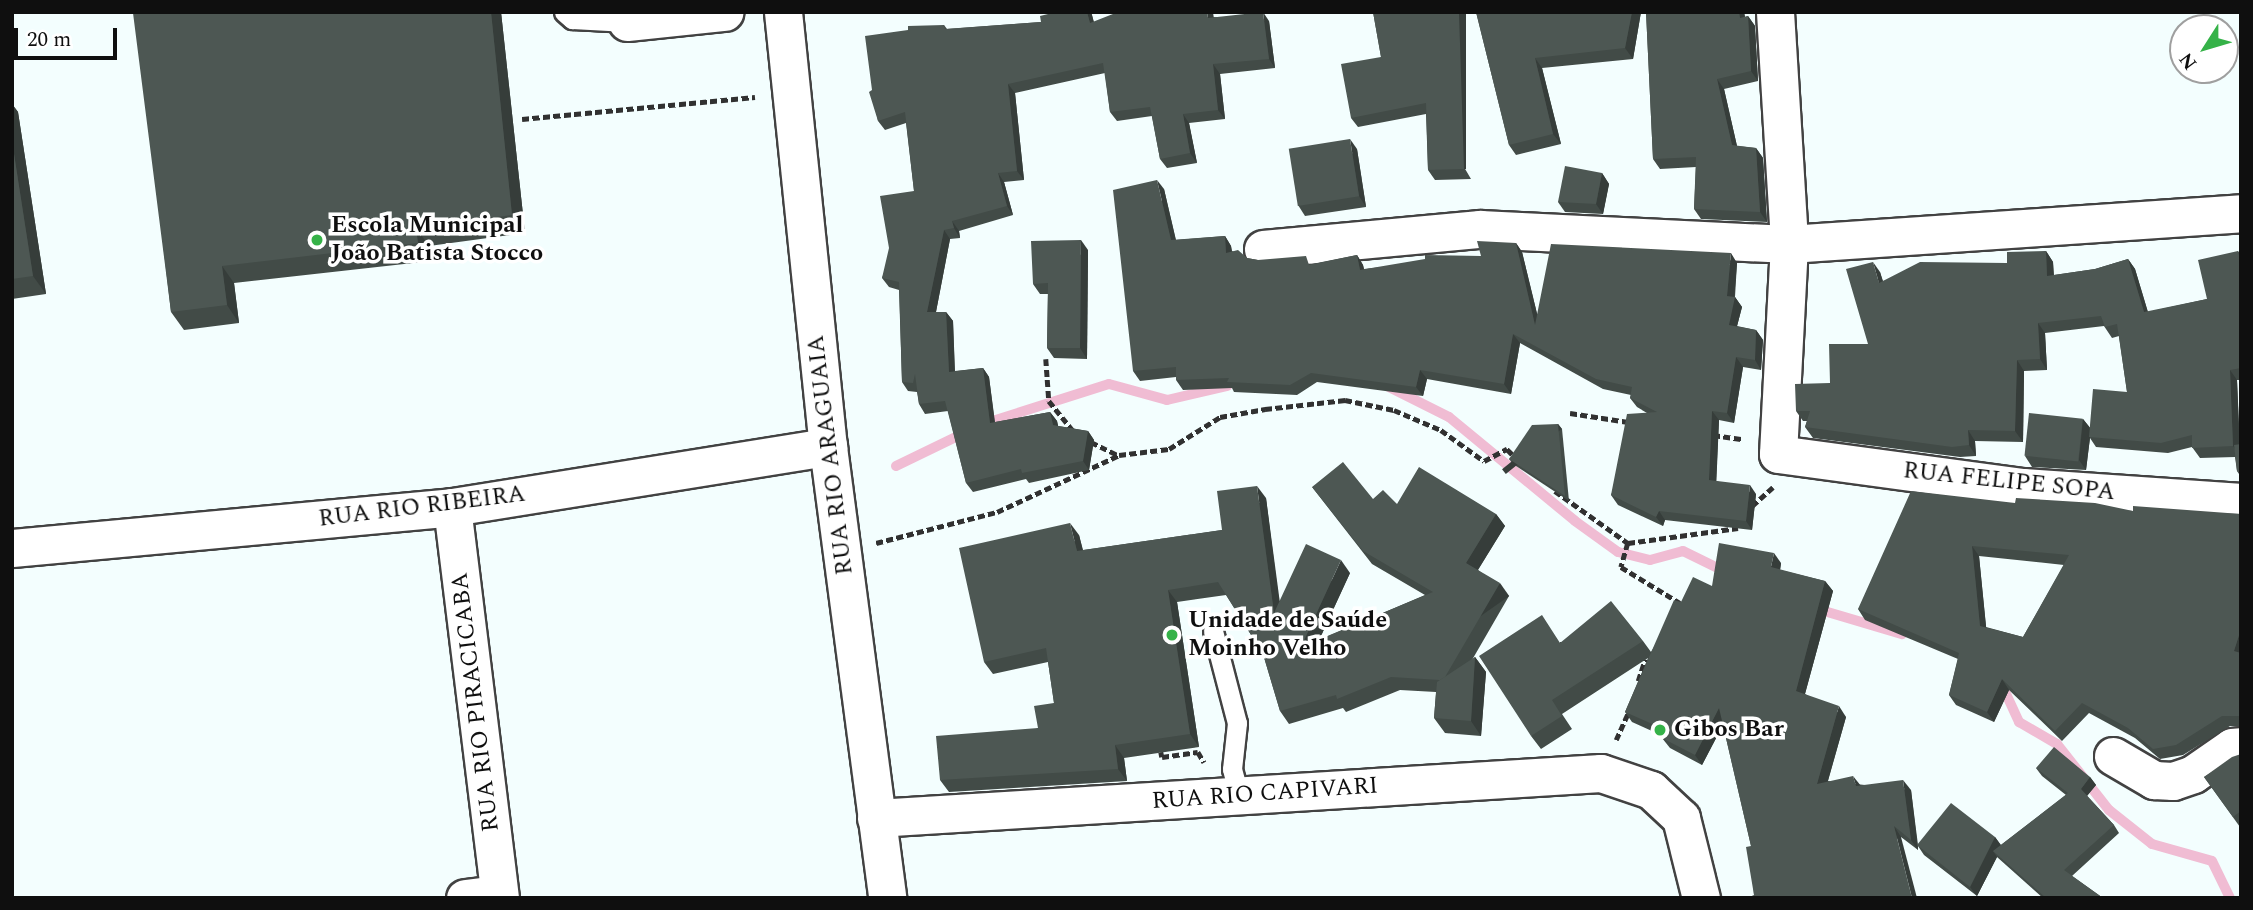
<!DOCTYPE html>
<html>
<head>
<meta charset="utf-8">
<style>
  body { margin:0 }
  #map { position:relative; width:2253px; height:910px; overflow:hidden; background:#f3fefe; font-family:Spectral,serif }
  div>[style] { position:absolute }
  .stream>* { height:10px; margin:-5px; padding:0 5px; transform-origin:5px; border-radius:5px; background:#f0bcd3 }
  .path>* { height:4.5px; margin-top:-2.25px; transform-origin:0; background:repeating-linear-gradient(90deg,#313131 0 7px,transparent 0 10.5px) }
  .roads { filter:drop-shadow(2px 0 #424242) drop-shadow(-2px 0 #424242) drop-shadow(0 2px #424242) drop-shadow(0 -2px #424242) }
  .service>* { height:19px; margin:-9.5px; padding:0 9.5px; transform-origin:9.5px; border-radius:9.5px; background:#fff }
  .minor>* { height:37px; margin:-18.5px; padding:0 18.5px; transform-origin:18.5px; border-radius:18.5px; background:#fff }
  .wall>* { inset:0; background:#424b47 }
  .shaded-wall>* { inset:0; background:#363d3a; transform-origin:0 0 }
  .building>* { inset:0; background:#4d5753; transform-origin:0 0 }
  .dots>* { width:19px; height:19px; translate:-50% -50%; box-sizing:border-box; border:4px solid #fff; border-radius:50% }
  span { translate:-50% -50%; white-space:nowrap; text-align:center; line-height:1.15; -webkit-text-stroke:7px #fff; paint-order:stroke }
  .poi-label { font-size:24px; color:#0f0f0f; font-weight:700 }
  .left { translate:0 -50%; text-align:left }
  .street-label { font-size:24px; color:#0f0f0f }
  .frame { position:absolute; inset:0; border:14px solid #0f0f0f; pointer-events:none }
  .north { position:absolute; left:2169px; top:14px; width:70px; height:70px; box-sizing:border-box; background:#fff; border:2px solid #9f9f9f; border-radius:50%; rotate:233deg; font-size:19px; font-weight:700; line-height:28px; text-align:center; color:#0f0f0f }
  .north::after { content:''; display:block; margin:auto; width:24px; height:32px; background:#35b248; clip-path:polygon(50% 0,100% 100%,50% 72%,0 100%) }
  .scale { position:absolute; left:14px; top:28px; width:103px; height:32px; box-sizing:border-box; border:4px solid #0f0f0f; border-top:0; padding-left:9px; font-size:21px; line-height:24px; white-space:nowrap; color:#0f0f0f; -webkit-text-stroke:5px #fff; paint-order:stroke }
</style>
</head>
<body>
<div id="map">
  <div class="stream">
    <div style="left:1389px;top:387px;width:67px;rotate:26.6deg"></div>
    <div style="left:1449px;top:417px;width:163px;rotate:39.5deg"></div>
    <div style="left:1575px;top:521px;width:53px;rotate:35.8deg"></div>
    <div style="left:1618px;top:552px;width:33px;rotate:14deg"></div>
    <div style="left:1650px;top:560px;width:34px;rotate:-15deg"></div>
    <div style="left:1683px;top:551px;width:50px;rotate:26.1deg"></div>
    <div style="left:983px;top:424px;width:132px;rotate:-17.6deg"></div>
    <div style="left:1109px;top:384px;width:60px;rotate:15.4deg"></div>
    <div style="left:1167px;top:400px;width:62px;rotate:-13.1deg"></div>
    <div style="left:896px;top:466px;width:78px;rotate:-25.9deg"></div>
    <div style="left:1814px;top:608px;width:92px;rotate:16.5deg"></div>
    <div style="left:2002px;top:685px;width:41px;rotate:65.3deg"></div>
    <div style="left:2019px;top:722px;width:44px;rotate:30.1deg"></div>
    <div style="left:2057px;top:744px;width:84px;rotate:51.8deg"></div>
    <div style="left:2109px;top:810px;width:55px;rotate:38.3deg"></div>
    <div style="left:2152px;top:844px;width:62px;rotate:15.8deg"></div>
    <div style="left:2212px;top:861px;width:41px;rotate:64.1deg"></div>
  </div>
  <div class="path">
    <div style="left:522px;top:119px;width:234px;rotate:-5.4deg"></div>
    <div style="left:1046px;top:359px;width:42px;rotate:85.9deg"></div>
    <div style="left:1049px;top:401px;width:41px;rotate:50.9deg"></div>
    <div style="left:1570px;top:413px;width:59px;rotate:8.8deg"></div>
    <div style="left:1713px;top:435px;width:30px;rotate:8deg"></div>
    <div style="left:1091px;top:442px;width:30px;rotate:26deg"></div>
    <div style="left:1555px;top:491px;width:90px;rotate:35.5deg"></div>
    <div style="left:1628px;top:543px;width:111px;rotate:-7.8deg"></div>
    <div style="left:1752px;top:506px;width:28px;rotate:-42deg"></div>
    <div style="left:876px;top:543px;width:125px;rotate:-14.4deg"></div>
    <div style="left:997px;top:512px;width:135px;rotate:-25deg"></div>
    <div style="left:1119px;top:455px;width:50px;rotate:-6.8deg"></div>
    <div style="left:1169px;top:449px;width:60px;rotate:-32.1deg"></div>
    <div style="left:1220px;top:417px;width:46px;rotate:-10.1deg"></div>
    <div style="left:1265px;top:409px;width:81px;rotate:-6.4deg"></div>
    <div style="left:1345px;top:400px;width:50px;rotate:11.5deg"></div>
    <div style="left:1394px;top:410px;width:51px;rotate:23.1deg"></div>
    <div style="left:1441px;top:430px;width:53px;rotate:35.8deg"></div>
    <div style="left:1484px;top:461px;width:26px;rotate:-28deg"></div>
    <div style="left:1507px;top:449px;width:13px;rotate:45deg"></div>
    <div style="left:1628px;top:543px;width:25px;rotate:106deg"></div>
    <div style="left:1621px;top:567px;width:69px;rotate:31.4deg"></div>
    <div style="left:1638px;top:681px;width:23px;rotate:-72deg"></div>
    <div style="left:1616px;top:740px;width:30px;rotate:-66deg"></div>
    <div style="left:1161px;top:752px;width:5px;rotate:79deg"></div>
    <div style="left:1162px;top:757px;width:36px;rotate:-8deg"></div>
    <div style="left:1198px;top:752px;width:12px;rotate:59deg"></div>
  </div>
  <div class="roads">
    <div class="service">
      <div style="left:564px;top:12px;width:11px;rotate:41deg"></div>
      <div style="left:572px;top:19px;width:55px;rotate:3.1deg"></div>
      <div style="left:1213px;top:631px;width:95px;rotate:75.4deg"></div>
      <div style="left:1237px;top:723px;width:46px;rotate:96.2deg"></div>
      <div style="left:1232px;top:769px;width:28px;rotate:75deg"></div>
    </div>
    <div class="minor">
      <div style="left:783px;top:12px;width:437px;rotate:84.1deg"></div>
      <div style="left:828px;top:447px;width:455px;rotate:82.5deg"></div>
      <div style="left:1775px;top:12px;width:232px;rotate:86.5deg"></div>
      <div style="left:1789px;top:244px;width:210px;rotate:93deg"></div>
      <div style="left:1778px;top:454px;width:247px;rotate:7.7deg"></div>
      <div style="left:2023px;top:487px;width:219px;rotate:3.9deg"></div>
      <div style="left:627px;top:22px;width:98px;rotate:-5.9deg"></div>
      <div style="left:1263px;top:249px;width:218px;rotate:-5.3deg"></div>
      <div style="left:1480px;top:229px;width:309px;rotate:2.8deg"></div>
      <div style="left:1789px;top:244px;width:453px;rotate:-3.9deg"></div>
      <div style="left:452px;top:507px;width:394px;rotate:83deg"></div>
      <div style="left:12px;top:548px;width:442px;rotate:-5.3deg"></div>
      <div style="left:452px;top:507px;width:381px;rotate:-9.1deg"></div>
      <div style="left:2113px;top:756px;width:48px;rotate:30.3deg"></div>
      <div style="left:2154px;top:780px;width:19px;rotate:3deg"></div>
      <div style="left:2173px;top:781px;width:21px;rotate:-19deg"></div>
      <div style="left:2193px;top:774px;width:47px;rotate:-34.7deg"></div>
      <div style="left:2232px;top:747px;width:9px;rotate:-6deg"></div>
      <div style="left:876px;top:818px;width:726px;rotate:-3.55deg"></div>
      <div style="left:1601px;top:773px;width:53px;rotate:18.8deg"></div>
      <div style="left:1651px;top:790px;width:41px;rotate:43deg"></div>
      <div style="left:1681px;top:818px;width:82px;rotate:76deg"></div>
      <div style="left:465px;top:898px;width:34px;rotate:-7deg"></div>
    </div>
  </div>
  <div class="wall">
    <div style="clip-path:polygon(136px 12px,501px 12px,525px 233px,429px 246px,431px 261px,234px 283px,239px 323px,184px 330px,171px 312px)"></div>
    <div style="clip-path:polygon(1056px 12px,1091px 12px,1094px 22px,1213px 17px,1269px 21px,1275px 68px,1220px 74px,1225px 119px,1189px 123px,1197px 163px,1167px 168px,1160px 159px,1152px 116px,1117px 121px,1110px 112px,1105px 73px,1015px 93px,1024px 180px,1004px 182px,1013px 215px,959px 231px,960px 238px,950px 239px,936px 312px,946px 312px,953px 321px,955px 371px,983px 368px,989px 377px,995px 422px,1050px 412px,1057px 421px,1058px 426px,1088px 431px,1094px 440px,1089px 470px,1029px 483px,1026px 479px,973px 492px,966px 483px,948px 411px,925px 414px,919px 404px,917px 392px,908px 391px,902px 382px,899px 290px,889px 287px,882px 278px,914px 191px,906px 123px,885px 130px,878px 121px,872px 90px,944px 25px,947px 29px,1041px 22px)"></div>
    <div style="clip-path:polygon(1373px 12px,1471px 179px,1435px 180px,1428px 170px,1426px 114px,1358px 127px,1351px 118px,1381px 57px)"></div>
    <div style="clip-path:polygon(1476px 12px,1641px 12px,1633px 59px,1542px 68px,1561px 144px,1516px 155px,1509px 145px)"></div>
    <div style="clip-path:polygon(1646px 12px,1744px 12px,1745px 17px,1748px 16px,1755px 26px,1758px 81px,1724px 89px,1737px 146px,1756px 148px,1763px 158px,1767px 222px,1701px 219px,1694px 209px,1696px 167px,1660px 169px,1653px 159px)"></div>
    <div style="clip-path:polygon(12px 104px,18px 112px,46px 294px,12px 299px)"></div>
    <div style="clip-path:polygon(1357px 149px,1366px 207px,1305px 216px,1298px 205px)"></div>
    <div style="clip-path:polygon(1602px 173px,1609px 184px,1603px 214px,1565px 212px,1558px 202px)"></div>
    <div style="clip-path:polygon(1164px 189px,1176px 240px,1225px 236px,1231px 246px,1232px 251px,1247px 258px,1258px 260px,1312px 264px,1357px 255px,1363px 265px,1364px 269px,1481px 256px,1516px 243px,1522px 252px,1537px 314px,1737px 263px,1735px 297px,1742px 307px,1737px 326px,1756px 330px,1763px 340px,1761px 370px,1743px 367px,1734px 423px,1719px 420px,1716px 481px,1756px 494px,1752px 530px,1665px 520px,1663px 526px,1618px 505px,1611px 495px,1647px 413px,1637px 407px,1630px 398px,1631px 395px,1603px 389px,1520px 343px,1511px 394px,1427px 379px,1423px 396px,1317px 382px,1297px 395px,1234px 392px,1232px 388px,1183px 390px,1176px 380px,1176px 377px,1140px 381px,1133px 371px)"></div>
    <div style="clip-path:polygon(1088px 250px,1087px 359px,1054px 358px,1047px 348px,1048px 294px,1040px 294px,1033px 284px)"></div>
    <div style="clip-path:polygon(2046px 251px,2053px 262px,2054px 275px,2095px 269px,2128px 259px,2135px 269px,2148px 312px,2207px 299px,2238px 251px,2241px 255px,2241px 380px,2237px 380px,2240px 445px,2241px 444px,2241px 477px,2237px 471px,2235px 457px,2200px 458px,2192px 447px,2168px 453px,2096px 447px,2090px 438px,2086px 470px,2032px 467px,2025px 456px,2083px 419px,2090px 428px,2127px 392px,2119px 336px,2112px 338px,2104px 326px,2045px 333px,2047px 370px,2024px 371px,2023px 442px,1975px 441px,1976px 456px,1960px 457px,1813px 438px,1805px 427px,1807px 421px,1803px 421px,1796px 411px,1830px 383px,1868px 344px,1880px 272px,1883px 281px,2007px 263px)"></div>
    <div style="clip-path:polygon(1558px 424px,1562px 429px,1569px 501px,1513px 464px,1509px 459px)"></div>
    <div style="clip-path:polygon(1312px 487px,1397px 504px,1496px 514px,1505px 526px,1478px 570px,1509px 596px,1472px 660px,1475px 657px,1486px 672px,1481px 736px,1445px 733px,1434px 718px,1436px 692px,1400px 690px,1346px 712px,1343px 708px,1289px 724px,1280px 711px,1263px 654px,1226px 595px,1177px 602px,1199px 747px,1124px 758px,1127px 781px,949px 792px,940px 780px,1038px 728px,1054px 703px,1048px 662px,993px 674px,984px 662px,1079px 535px,1083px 550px,1222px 530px,1266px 498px,1279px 601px,1350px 573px,1319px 640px,1425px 595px,1372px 564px)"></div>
    <div style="clip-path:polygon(evenodd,2015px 503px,2133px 511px,2241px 514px,2241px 726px,2230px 726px,2183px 755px,2160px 759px,2135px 738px,2089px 713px,2062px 741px,2009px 690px,1994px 722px,1956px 705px,1949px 695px,1958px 659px,1865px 620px,1858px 609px,2015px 503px,1979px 556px,2064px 565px,2023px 637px,1986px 627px,1979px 556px)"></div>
    <div style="clip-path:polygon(1781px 563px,1780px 570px,1825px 581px,1833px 591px,1805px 694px,1846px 717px,1828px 781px,1911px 790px,1918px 845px,1995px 837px,2001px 845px,2066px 795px,2042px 776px,2036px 768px,2090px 777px,2096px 785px,2087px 796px,2114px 825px,2119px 833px,2072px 876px,2103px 898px,2043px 898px,1997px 857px,1977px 896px,1924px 855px,1918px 846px,1918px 850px,1901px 837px,1754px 895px,1751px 846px,1723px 725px,1702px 765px,1670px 748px,1662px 738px,1663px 736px,1632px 722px,1625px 712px,1648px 658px,1562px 714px,1572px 729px,1541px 749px,1531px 736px,1560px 642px,1643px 641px,1651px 652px,1681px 602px,1712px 586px)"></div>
    <div style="clip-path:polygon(2241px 754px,2241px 826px,2240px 827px,2204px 777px)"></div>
  </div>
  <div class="shaded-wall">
    <div style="clip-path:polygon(491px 12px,501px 12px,525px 233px,512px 215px)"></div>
    <div style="clip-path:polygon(1087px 12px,1091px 12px,1092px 15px,1096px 33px,1090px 23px)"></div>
    <div style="clip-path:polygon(1207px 12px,1213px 12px,1215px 27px,1208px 18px)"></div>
    <div style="clip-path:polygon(1263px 12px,1269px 21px,1275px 68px,1269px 59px)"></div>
    <div style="left:1459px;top:12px;width:7px;height:157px"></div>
    <div style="clip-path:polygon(1632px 12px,1641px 12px,1633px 59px,1625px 48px)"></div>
    <div style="clip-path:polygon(1739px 12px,1744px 12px,1747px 28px,1740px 18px)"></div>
    <div style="clip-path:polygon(1748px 16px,1755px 26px,1758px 81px,1751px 71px)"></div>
    <div style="clip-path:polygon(1535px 58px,1542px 68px,1561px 144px,1553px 134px)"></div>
    <div style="clip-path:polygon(1213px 64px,1220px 74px,1225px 119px,1218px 110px)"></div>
    <div style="clip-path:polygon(1717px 79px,1724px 89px,1739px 155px,1732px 145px)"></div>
    <div style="clip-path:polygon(1008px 84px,1015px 93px,1024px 180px,1017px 171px)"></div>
    <div style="clip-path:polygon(12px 104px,18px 112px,46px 294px,33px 276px,12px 141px)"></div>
    <div style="clip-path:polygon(1183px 114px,1189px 123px,1197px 163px,1190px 153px)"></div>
    <div style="clip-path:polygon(1350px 139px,1357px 149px,1366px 207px,1359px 196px)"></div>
    <div style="clip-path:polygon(1756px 148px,1763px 158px,1767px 222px,1760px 212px)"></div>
    <div style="clip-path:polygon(998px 173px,1004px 182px,1013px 215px,1007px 206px)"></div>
    <div style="clip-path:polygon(1602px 173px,1609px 184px,1603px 214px,1596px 204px)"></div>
    <div style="clip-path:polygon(1157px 180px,1164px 189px,1178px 250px,1171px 240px)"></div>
    <div style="clip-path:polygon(952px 221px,959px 231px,960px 238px,954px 228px)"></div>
    <div style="clip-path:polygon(416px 228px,429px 246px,431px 261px,418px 243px)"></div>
    <div style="clip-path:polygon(944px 230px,950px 239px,934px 322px,927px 312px)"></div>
    <div style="clip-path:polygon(1225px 236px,1231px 246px,1233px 262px,1226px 253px)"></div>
    <div style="clip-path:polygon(1081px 240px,1088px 250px,1087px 359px,1080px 348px)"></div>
    <div style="clip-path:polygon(1516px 243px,1522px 252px,1542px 334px,1535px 325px)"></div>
    <div style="clip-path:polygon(2046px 251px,2053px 262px,2054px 286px,2047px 276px)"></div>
    <div style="clip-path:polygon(1731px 253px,1737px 263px,1734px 300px,1735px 297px,1742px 307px,1735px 334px,1729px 325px,1727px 296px)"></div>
    <div style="clip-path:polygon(1357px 255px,1363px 265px,1366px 280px,1360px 270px)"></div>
    <div style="clip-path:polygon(2128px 259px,2135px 269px,2151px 323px,2144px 312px)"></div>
    <div style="clip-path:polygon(1873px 262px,1880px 272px,1886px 293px,1879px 283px)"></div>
    <div style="clip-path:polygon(222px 266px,234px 283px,239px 323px,227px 305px)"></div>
    <div style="clip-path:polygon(946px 312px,953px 321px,955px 381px,949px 372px)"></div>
    <div style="clip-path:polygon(2038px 323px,2045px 333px,2047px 370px,2040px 359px)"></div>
    <div style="clip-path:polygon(1756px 330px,1763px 340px,1761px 370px,1755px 360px)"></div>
    <div style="clip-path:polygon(1513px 334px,1520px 343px,1511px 394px,1504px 384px)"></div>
    <div style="clip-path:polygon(1736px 357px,1743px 367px,1734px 423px,1727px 413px)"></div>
    <div style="clip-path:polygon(2017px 360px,2024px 371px,2023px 442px,2015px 431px)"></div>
    <div style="clip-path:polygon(983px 368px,989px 377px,996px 433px,990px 423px)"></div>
    <div style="clip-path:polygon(1420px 370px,1427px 379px,1423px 396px,1416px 387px)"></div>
    <div style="clip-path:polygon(2230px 370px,2237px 380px,2240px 456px,2233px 446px)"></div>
    <div style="clip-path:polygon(1712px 411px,1719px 420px,1716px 490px,1709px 480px)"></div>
    <div style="clip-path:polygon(1050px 412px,1057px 421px,1060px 434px,1053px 425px)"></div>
    <div style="clip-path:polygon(2083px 419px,2091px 429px,2086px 470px,2079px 460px)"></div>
    <div style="left:1558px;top:424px;width:6px;height:72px;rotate:51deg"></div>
    <div style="clip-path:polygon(1968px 430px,1975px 441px,1976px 456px,1969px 445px)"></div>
    <div style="clip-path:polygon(1088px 431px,1094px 440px,1089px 470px,1083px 461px)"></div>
    <div style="clip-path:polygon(1750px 485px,1756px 494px,1752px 530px,1746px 521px)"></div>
    <div style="clip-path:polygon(1257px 486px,1266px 498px,1283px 626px,1274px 613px)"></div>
    <div style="clip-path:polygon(1659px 511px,1665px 520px,1663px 526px,1656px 517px)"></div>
    <div style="clip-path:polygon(1496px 514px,1505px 526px,1474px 576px,1466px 563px)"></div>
    <div style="clip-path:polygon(1070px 523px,1079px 535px,1086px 564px,1077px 551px)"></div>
    <div style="clip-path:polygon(1972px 546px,1979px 556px,1987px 636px,1980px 626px)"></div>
    <div style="clip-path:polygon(1774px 553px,1781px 563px,1779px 578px,1771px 567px)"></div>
    <div style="clip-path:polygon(1341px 560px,1350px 573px,1310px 660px,1301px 647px)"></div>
    <div style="clip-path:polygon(1825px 581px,1833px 591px,1803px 701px,1796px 691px)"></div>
    <div style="left:1500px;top:583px;width:16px;height:113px;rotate:55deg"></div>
    <div style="clip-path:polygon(1168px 590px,1177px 602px,1199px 747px,1190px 734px)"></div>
    <div style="clip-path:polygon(2241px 629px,2241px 661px,2234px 651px)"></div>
    <div style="clip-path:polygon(1475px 657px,1486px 672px,1481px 736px,1471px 721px)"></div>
    <div style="clip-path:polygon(2002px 679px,2009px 690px,1994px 722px,1987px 712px)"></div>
    <div style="clip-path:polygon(1839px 706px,1846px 717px,1824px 794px,1817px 784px)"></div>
    <div style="clip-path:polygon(1719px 708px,1726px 719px,1702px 765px,1695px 755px)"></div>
    <div style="clip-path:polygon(1115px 745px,1124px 758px,1127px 781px,1118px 769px)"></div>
    <div style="clip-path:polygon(1853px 776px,1861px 786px,1856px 786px)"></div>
    <div style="clip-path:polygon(2090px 777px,2096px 785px,2086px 797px,2081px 789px)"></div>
    <div style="clip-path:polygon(1903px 780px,1911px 790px,1918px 850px,1911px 840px)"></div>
    <div style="clip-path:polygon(1894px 826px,1901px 837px,1917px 898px,1912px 898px)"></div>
    <div style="clip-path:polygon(1995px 837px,2002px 847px,1993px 851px,1997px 857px,1977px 896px,1970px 887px)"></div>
  </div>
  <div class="building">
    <div style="clip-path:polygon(491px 12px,512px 215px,416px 228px,418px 243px,222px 266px,227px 305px,171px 312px,133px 13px)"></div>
    <div style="clip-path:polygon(1056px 12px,1087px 12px,1090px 23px,1118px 12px,1207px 12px,1208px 18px,1263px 12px,1269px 59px,1213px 64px,1218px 110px,1183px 114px,1190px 153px,1160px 159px,1150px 107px,1110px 112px,1103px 63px,1008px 84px,1017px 171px,998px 173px,1007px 206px,952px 221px,954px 228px,944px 230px,927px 312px,946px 312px,949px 372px,983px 368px,990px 423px,1050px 412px,1053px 425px,1088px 431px,1083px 461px,1022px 473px,1021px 469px,966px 483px,945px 401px,919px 404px,915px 374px,913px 383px,902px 382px,899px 282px,882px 278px,889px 248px,880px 196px,914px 191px,905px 112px,878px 121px,869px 92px,872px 90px,865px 36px,908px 30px,908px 26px,944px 25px,945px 29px,1041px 22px,1040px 16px)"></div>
    <div style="clip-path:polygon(1373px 12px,1459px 12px,1464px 169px,1428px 170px,1426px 103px,1351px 118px,1341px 64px,1381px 57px)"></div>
    <div style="clip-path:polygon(1476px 12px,1632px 12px,1625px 48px,1535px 58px,1553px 134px,1509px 145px)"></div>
    <div style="clip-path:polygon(1646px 12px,1739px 12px,1740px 18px,1748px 16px,1751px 71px,1717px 79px,1732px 145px,1756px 148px,1760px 212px,1694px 209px,1696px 157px,1653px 159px)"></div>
    <div style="left:1350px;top:139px;width:58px;height:62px;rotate:81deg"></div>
    <div style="clip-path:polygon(12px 141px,33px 276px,12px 279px)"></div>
    <div style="clip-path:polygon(1565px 166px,1602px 173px,1596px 204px,1558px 202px)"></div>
    <div style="clip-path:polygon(1157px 180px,1171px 240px,1225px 236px,1226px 253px,1238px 250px,1247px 258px,1258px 260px,1306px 256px,1309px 265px,1357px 255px,1360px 270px,1425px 259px,1425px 255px,1481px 256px,1477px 241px,1516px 243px,1535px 325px,1551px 244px,1731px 253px,1727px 296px,1735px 297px,1729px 325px,1756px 330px,1755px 360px,1736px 357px,1727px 413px,1712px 411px,1709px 480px,1750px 485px,1746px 521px,1659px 511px,1656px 517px,1611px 495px,1627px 414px,1657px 412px,1630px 398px,1632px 387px,1596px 379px,1513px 334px,1504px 384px,1420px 370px,1416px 387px,1311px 373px,1290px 385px,1227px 382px,1229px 378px,1176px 380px,1176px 367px,1133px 371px,1113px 190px)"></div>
    <div style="clip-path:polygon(1081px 240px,1080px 348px,1047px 348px,1048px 283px,1033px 284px,1031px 241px)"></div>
    <div style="clip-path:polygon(2046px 251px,2047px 276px,2095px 269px,2128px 259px,2144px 312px,2207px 299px,2198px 260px,2238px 251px,2241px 264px,2241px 368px,2230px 370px,2233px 446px,2192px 448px,2192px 435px,2161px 443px,2089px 437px,2093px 389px,2127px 392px,2117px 324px,2105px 327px,2101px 316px,2038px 323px,2040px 359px,2017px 360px,2015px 431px,1968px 430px,1969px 445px,1952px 447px,1805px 427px,1810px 411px,1796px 411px,1795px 384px,1830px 383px,1829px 344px,1868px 344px,1846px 269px,1873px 262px,1879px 283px,1920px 262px,2007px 263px,2007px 252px)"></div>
    <div style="left:2029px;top:413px;width:54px;height:43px;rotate:6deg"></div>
    <div style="clip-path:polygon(1558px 424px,1565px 496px,1509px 459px,1532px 425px)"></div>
    <div style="clip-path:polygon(2241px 444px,2241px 474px,2237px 471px,2234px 445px)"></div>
    <div style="clip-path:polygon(1343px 462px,1373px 499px,1383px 490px,1397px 504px,1419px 467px,1496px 514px,1466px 563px,1500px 583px,1445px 677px,1440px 680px,1391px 677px,1337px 699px,1336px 695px,1280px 711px,1263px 654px,1218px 582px,1168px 590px,1190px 734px,1115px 745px,1118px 769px,940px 780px,936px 736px,1038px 728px,1034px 706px,1054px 703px,1046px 648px,984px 662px,959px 548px,1070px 523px,1077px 551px,1222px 530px,1217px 491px,1257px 486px,1274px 613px,1306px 544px,1341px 560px,1301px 647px,1433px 592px,1363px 551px,1312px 487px)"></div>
    <div style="clip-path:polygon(evenodd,1911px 491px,2015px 503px,2016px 498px,2095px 503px,2133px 511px,2133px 506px,2241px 514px,2241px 629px,2234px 651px,2241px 653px,2241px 716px,2222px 716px,2176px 745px,2153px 749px,2128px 728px,2082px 703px,2055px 731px,2002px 679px,1987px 712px,1949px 695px,1959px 653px,1858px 609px,1911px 491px,1972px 546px,2069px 555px,2023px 637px,1980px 626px,1972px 546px)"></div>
    <div style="clip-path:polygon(1719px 543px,1774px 553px,1771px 567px,1825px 581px,1796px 691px,1839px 706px,1817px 784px,1853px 776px,1856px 786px,1903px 780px,1911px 840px,1894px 826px,1912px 898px,1747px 898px,1754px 895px,1746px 847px,1751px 846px,1719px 708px,1695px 755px,1662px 738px,1666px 730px,1625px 712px,1674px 600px,1681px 602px,1693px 577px,1712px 586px)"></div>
    <div style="clip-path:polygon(1611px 601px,1643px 641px,1552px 700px,1562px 716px,1531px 736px,1479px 656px,1542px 615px,1560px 643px)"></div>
    <div style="clip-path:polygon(1475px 657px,1471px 721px,1434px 718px,1437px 682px)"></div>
    <div style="clip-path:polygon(2054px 747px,2090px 777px,2081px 789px,2114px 825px,2064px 870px,2103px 898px,2046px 898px,1993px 851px,2068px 793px,2036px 768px)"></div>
    <div style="clip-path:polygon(2241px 754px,2241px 811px,2233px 817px,2204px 777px,2232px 757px)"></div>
    <div style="clip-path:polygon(1951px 803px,1995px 837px,1970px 887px,1917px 845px)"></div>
  </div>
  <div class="dots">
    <div style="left:317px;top:240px;background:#35b248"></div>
    <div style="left:1172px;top:635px;background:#35b248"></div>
    <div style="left:1660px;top:730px;background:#35b248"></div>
  </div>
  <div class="poi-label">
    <span class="left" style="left:331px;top:240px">Escola Municipal<br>João Batista Stocco</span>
    <span class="left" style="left:1188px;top:635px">Unidade de Saúde<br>Moinho Velho</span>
    <span class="left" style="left:1674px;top:730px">Gibos Bar</span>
  </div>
  <div class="street-label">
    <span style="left:831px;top:455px;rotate:-97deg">RUA RIO ARAGUAIA</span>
    <span style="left:2009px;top:482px;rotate:6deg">RUA FELIPE SOPA</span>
    <span style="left:422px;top:507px;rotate:-7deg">RUA RIO RIBEIRA</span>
    <span style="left:476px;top:702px;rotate:-97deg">RUA RIO PIRACICABA</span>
    <span style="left:1265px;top:794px;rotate:-4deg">RUA RIO CAPIVARI</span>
  </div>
  <div class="frame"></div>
  <div class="north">N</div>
  <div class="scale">20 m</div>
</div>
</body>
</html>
